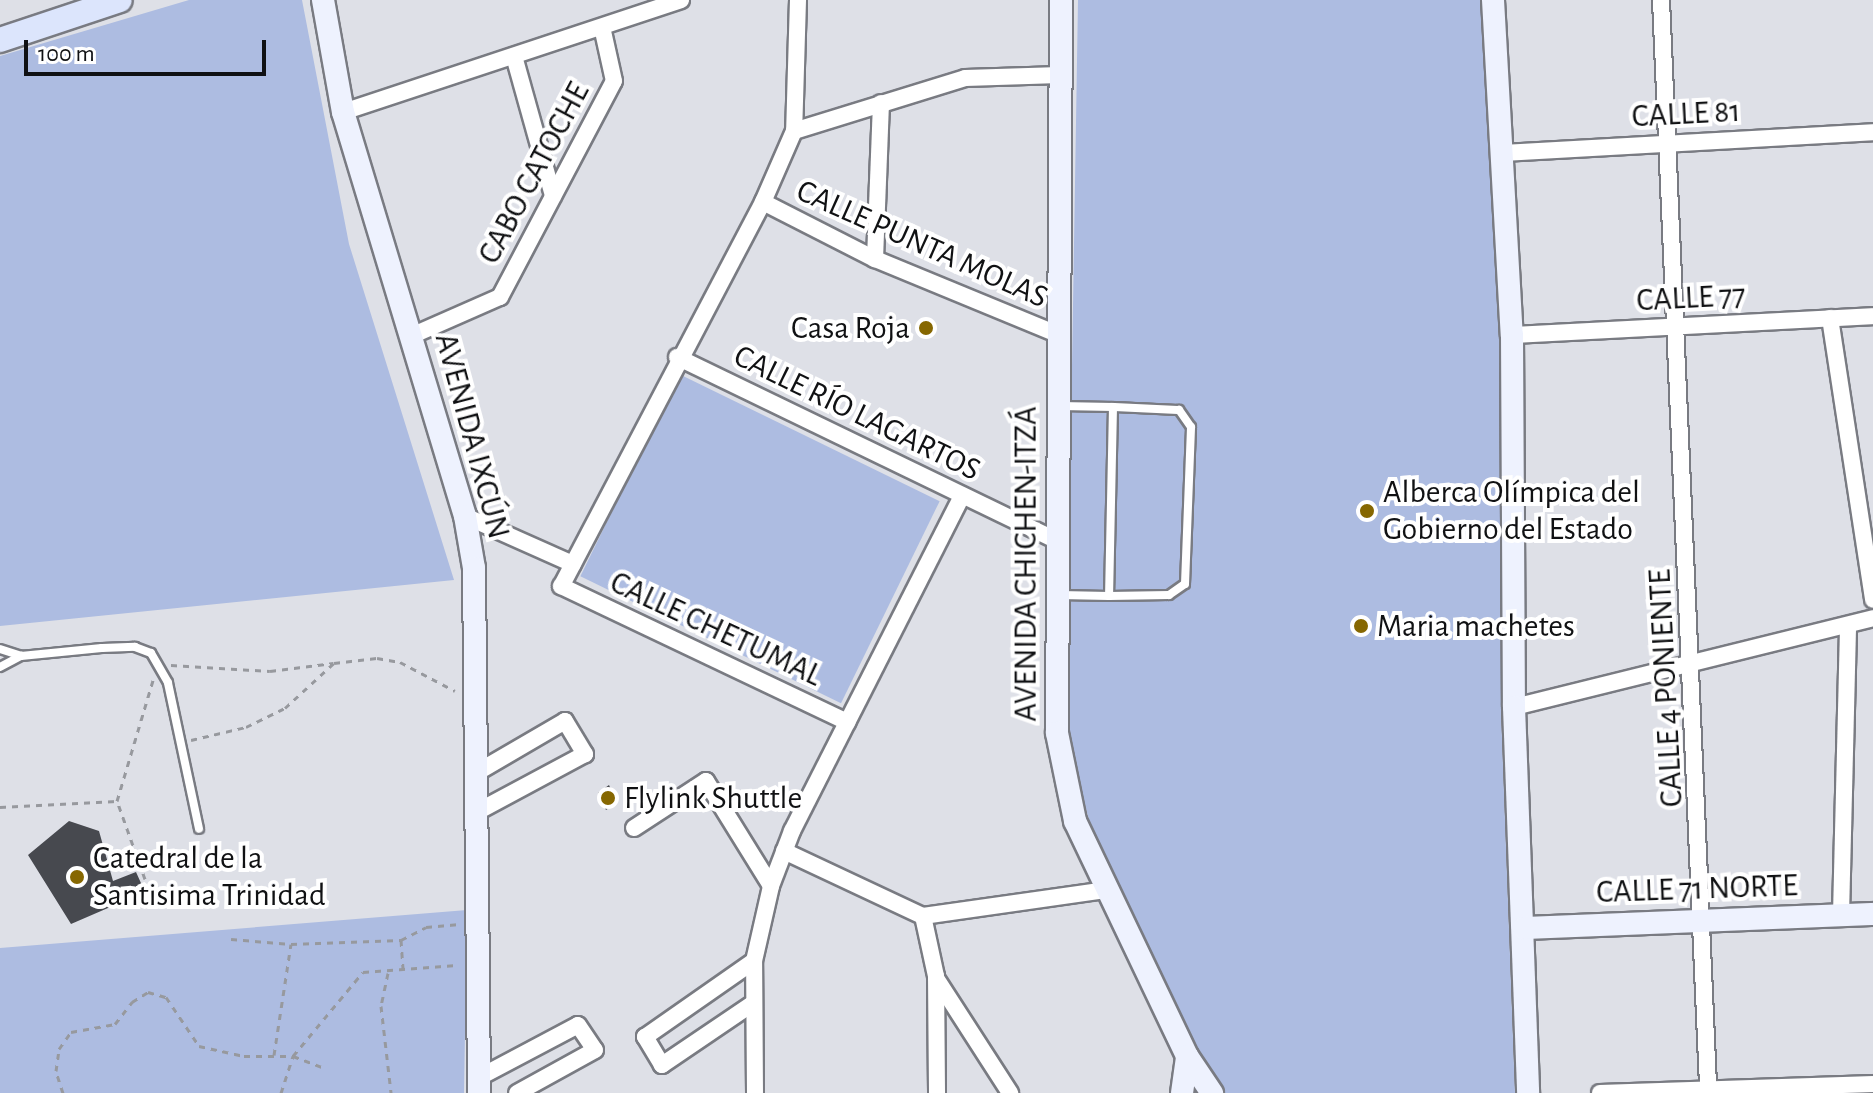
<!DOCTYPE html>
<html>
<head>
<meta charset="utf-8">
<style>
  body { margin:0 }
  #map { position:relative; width:1873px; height:1093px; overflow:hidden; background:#dee0e7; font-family:"Alegreya Sans",sans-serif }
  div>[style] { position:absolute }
  .green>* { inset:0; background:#adbce1; transform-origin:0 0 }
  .building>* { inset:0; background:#47494f }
  .path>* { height:3px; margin-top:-1.5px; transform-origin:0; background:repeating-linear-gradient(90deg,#97999e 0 6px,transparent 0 12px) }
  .roads { filter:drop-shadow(2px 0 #797b82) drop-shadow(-2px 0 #797b82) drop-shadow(0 2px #797b82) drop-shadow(0 -2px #797b82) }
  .lane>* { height:8px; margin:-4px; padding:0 4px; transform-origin:4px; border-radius:4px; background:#fff }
  .street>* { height:16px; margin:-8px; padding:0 8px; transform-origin:8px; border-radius:8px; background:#fff }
  .secondary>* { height:22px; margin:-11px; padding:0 11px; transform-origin:11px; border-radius:11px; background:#eef2fe }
  .primary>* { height:24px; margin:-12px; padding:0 12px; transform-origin:12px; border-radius:12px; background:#dce5fc }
  .dots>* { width:22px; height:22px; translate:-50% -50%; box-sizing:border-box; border:4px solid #fff; border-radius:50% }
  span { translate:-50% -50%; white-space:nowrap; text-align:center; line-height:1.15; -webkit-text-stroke:8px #fff; paint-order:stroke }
  .street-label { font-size:32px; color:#101113 }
  .poi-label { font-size:32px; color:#101113 }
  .right { translate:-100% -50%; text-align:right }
  .left { translate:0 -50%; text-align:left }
  .scale { position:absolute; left:24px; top:40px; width:242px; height:36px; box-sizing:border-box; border:4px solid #101113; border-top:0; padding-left:10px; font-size:24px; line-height:28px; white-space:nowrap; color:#101113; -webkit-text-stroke:6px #fff; paint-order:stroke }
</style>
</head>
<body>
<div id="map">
  <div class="green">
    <div style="clip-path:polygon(189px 0,302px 0,349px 244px,454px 580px,0 626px,0 56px)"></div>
    <div style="clip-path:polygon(1078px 0,1482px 0,1501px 337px,1501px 710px,1515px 1093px,1222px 1093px,1193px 1050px,1090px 824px,1066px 732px)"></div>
    <div style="left:679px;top:374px;width:290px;height:225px;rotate:26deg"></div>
    <div style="clip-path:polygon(467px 910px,464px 1093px,0 1093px,0 948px)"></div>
  </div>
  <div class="building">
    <div style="clip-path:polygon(609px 785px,617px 803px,606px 810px,598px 793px)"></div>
    <div style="clip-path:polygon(69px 821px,99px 831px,113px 881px,136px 872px,145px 892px,71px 924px,28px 855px)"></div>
  </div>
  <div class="path">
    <div style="left:171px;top:665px;width:99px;rotate:3.5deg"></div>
    <div style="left:270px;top:671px;width:64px;rotate:-7.1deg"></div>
    <div style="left:191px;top:740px;width:57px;rotate:-13.3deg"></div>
    <div style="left:246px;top:727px;width:43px;rotate:-26deg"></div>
    <div style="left:285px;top:708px;width:67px;rotate:-42.6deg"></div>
    <div style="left:334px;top:663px;width:43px;rotate:-6.6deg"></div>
    <div style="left:377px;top:658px;width:23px;rotate:10deg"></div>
    <div style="left:400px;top:662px;width:62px;rotate:27.8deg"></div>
    <div style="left:0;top:807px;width:117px;rotate:-2.9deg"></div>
    <div style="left:145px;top:879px;width:83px;rotate:-109.7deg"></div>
    <div style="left:117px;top:801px;width:126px;rotate:-73.4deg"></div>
    <div style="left:231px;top:939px;width:60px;rotate:4.8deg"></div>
    <div style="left:291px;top:944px;width:110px;rotate:-2.1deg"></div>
    <div style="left:401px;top:940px;width:28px;rotate:-27deg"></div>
    <div style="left:426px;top:927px;width:34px;rotate:-5deg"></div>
    <div style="left:401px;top:940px;width:32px;rotate:86deg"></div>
    <div style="left:388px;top:973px;width:34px;rotate:102deg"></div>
    <div style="left:381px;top:1006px;width:88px;rotate:83.4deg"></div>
    <div style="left:274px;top:1055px;width:112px;rotate:-81.3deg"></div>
    <div style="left:63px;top:1093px;width:23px;rotate:-108deg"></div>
    <div style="left:56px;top:1071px;width:22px;rotate:-82deg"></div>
    <div style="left:59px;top:1049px;width:21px;rotate:-55deg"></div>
    <div style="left:71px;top:1032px;width:45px;rotate:-10.3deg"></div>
    <div style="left:115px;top:1024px;width:28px;rotate:-52deg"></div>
    <div style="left:132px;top:1002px;width:19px;rotate:-32deg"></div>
    <div style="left:148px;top:992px;width:19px;rotate:16deg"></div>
    <div style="left:166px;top:997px;width:59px;rotate:56deg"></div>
    <div style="left:199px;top:1046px;width:46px;rotate:12.5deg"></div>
    <div style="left:244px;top:1056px;width:49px"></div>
    <div style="left:293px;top:1056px;width:34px;rotate:21deg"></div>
    <div style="left:281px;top:1093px;width:39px;rotate:-72deg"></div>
    <div style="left:293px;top:1056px;width:109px;rotate:-50.2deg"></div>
    <div style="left:363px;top:972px;width:94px;rotate:-4.3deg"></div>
  </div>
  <div class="roads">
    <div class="lane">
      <div style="left:1060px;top:406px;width:53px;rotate:1.1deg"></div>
      <div style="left:1113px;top:407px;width:189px;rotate:91.2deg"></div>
      <div style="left:1109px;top:596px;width:49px;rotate:-178.8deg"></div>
      <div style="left:1109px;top:596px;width:60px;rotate:-1deg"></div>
      <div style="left:1169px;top:595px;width:19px;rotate:-35deg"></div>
      <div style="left:1185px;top:584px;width:157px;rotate:-87.8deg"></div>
      <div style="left:1191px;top:427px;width:21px;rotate:-125deg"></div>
      <div style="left:1179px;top:410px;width:66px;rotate:-177.4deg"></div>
      <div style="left:0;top:649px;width:22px;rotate:18deg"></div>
      <div style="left:0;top:667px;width:24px;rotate:-28deg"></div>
      <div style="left:21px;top:656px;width:81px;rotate:-5.6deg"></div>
      <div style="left:102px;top:648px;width:33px;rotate:-2deg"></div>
      <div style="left:135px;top:647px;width:17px;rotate:21deg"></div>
      <div style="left:151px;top:653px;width:34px;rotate:60deg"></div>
      <div style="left:168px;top:683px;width:149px;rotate:78deg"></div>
    </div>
    <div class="street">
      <div style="left:798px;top:0;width:131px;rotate:91.7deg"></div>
      <div style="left:794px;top:131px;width:77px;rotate:113.6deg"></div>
      <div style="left:763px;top:202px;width:434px;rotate:117.7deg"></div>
      <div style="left:561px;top:586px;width:317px;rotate:25.4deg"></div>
      <div style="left:1661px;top:0;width:1088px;rotate:87.52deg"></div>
      <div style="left:514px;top:56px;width:145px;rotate:74.4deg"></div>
      <div style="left:343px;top:112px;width:356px;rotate:-18.3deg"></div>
      <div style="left:794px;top:131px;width:179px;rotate:-17.2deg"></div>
      <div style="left:965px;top:78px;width:95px;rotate:-1.8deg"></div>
      <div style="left:1502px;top:153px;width:372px;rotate:-3.2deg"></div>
      <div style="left:763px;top:202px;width:126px;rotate:27deg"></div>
      <div style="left:875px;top:259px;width:199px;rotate:22.4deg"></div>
      <div style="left:875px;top:259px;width:156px;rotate:-87.8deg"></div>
      <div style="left:1830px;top:318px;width:285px;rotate:81.3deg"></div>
      <div style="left:1512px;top:335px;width:361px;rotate:-3deg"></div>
      <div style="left:411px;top:336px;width:97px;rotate:-23.7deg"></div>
      <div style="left:500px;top:297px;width:244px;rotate:-62.2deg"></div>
      <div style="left:614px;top:81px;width:55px;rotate:-102.5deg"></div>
      <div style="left:677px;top:357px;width:421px;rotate:25.8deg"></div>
      <div style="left:465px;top:516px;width:118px;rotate:24deg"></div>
      <div style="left:1514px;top:707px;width:370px;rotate:-13.9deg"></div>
      <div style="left:476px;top:773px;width:103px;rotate:-30.3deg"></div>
      <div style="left:565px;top:721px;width:39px;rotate:59deg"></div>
      <div style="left:585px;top:754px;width:123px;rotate:151.8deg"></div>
      <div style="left:634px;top:828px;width:86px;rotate:-33.1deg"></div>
      <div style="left:706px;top:781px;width:123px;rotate:58.2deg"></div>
      <div style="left:784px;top:851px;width:153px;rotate:25.1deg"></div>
      <div style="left:923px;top:916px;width:184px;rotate:-8.1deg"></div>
      <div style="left:1841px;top:915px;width:290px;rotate:-88.6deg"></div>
      <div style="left:923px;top:916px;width:61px;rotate:77.8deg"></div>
      <div style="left:936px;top:976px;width:117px;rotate:89.5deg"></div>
      <div style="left:936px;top:978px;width:137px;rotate:57.2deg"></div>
      <div style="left:752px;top:1004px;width:109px;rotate:145.9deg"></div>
      <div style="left:662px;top:1065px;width:33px;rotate:-121deg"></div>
      <div style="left:645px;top:1037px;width:133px;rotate:-34.9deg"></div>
      <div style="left:478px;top:1078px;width:113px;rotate:-27.9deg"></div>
      <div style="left:578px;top:1025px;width:30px;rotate:56deg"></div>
      <div style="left:595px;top:1050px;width:89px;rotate:151.1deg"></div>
      <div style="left:755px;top:1093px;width:132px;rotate:-90.4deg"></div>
      <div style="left:754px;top:961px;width:77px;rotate:-77.2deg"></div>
      <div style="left:771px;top:886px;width:59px;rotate:-69.1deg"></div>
      <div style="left:792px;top:831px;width:376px;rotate:-63.1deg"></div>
      <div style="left:1600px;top:1093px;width:273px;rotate:-1.9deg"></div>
    </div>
    <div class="secondary">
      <div style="left:323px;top:0;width:114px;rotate:79.9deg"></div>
      <div style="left:343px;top:112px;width:422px;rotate:73.2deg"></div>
      <div style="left:465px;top:516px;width:53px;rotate:80.2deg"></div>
      <div style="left:474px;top:568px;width:525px;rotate:89.45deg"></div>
      <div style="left:1061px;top:0;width:733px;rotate:90.31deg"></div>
      <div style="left:1057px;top:733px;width:90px;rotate:78.4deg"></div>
      <div style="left:1075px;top:821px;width:260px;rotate:64.5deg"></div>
      <div style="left:1187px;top:1056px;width:45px;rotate:56deg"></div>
      <div style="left:1493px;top:0;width:336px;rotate:86.8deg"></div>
      <div style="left:1512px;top:335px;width:372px;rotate:89.7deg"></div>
      <div style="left:1514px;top:707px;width:386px;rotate:87.9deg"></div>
      <div style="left:1524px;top:928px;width:349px;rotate:-2.3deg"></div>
      <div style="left:1182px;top:1093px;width:37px;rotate:-82deg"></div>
    </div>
    <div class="primary">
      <div style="left:0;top:40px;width:126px;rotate:-18.4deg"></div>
    </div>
  </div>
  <div class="dots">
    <div style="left:926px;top:328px;background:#866701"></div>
    <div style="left:1367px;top:511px;background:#866701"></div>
    <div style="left:1361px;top:626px;background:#866701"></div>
    <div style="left:608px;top:798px;background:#866701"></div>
    <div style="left:77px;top:877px;background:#866701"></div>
  </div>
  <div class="street-label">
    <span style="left:1686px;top:114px;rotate:-3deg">CALLE 81</span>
    <span style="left:534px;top:173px;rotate:-62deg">CABO CATOCHE</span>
    <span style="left:922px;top:244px;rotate:24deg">CALLE PUNTA MOLAS</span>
    <span style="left:1691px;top:298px;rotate:-3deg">CALLE 77</span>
    <span style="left:857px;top:413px;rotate:26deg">CALLE RÍO LAGARTOS</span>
    <span style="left:472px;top:436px;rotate:75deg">AVENIDA IXCÚN</span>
    <span style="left:1026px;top:564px;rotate:-90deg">AVENIDA CHICHEN-ITZÁ</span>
    <span style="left:716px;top:629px;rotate:25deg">CALLE CHETUMAL</span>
    <span style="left:1666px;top:688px;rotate:-93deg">CALLE 4 PONIENTE</span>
    <span style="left:1697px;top:889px;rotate:-2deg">CALLE 71 NORTE</span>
  </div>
  <div class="poi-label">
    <span class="right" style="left:910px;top:328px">Casa Roja</span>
    <span class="left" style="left:1383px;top:511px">Alberca Olímpica del<br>Gobierno del Estado</span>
    <span class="left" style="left:1377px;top:626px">Maria machetes</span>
    <span class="left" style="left:624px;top:798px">Flylink Shuttle</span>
    <span class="left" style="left:93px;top:877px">Catedral de la<br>Santisima Trinidad</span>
  </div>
  <div class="scale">100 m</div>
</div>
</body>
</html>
